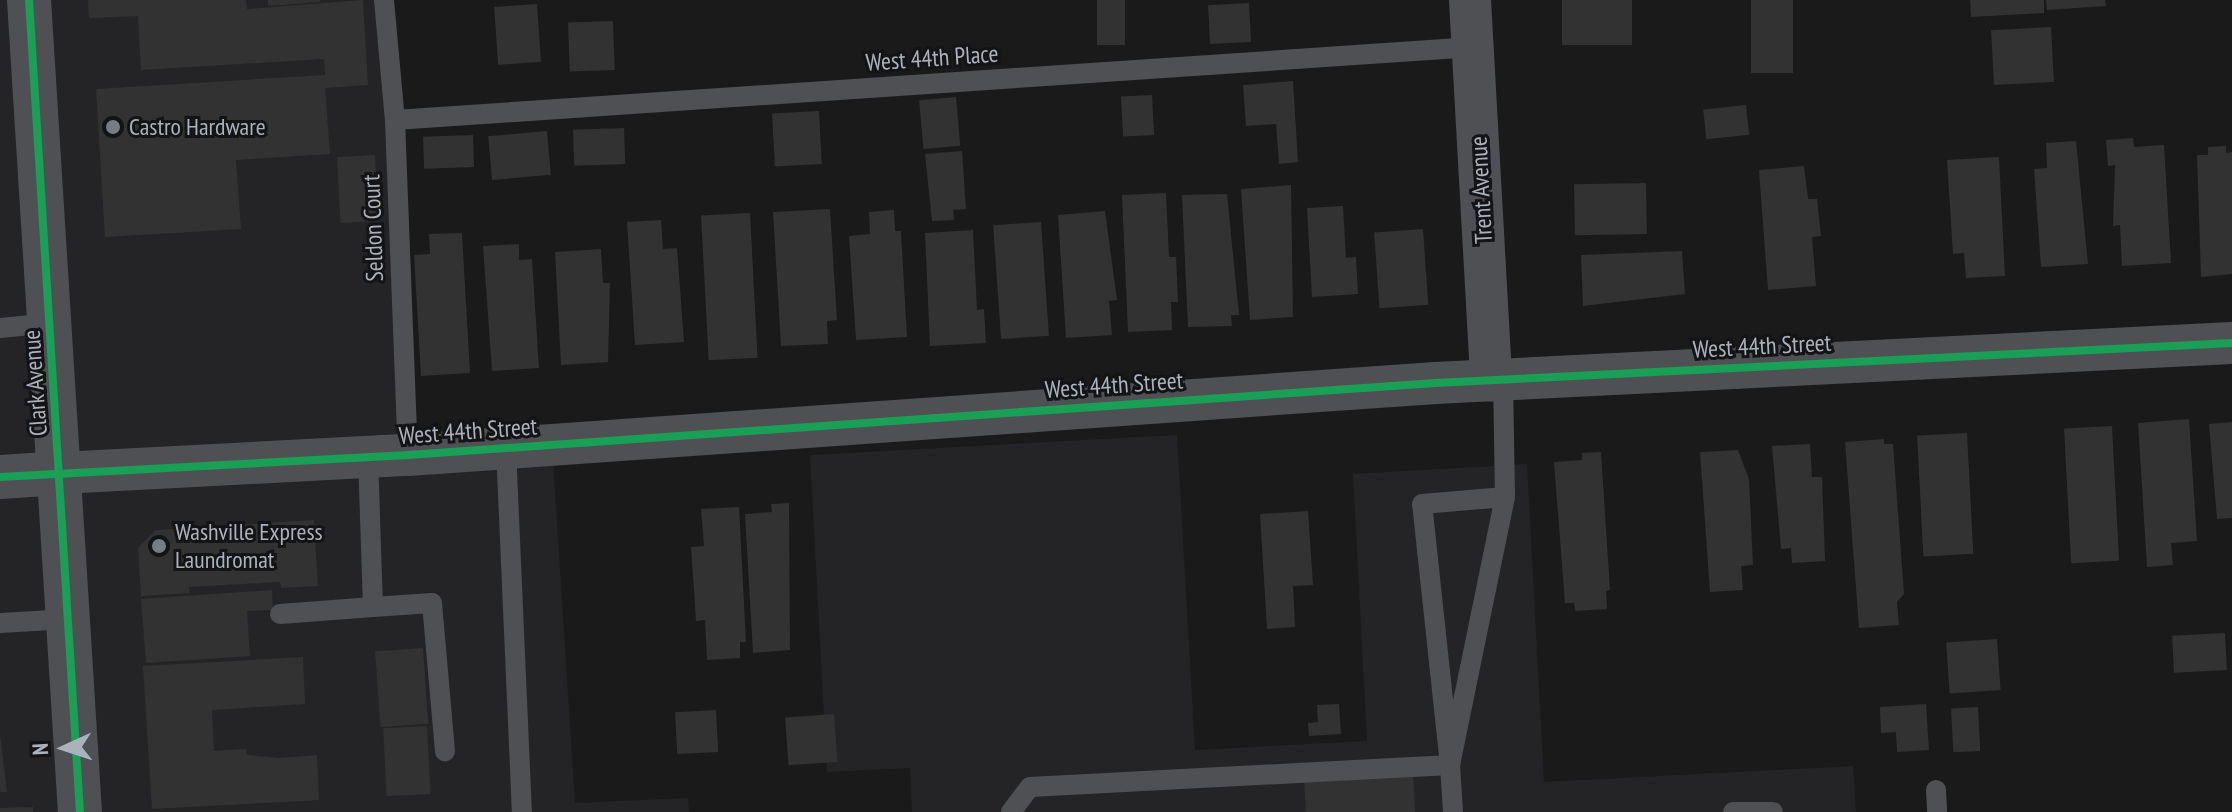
<!DOCTYPE html>
<html>
<head>
<meta charset="utf-8">
<style>
  body { margin:0 }
  #map { position:relative; width:2232px; height:812px; overflow:hidden; background:#1a1a1a; font-family:"PT Sans Narrow",sans-serif }
  div>[style] { position:absolute }
  .built>* { inset:0; background:#242426 }
  .building>* { inset:0; background:#323232; transform-origin:0 0 }
  .service>* { height:20px; margin:-10px; padding:0 10px; transform-origin:10px; border-radius:10px; background:#4e5053 }
  .minor>* { height:42px; margin:-21px; padding:0 21px; transform-origin:21px; border-radius:21px; background:#4e5053 }
  .tertiary>* { height:44px; margin:-22px; padding:0 22px; transform-origin:22px; border-radius:22px; background:#4e5053 }
  .cycleway>* { height:8px; margin:-4px; padding:0 4px; transform-origin:4px; border-radius:4px; background:#1a9f57 }
  .dots>* { width:22px; height:22px; translate:-50% -50%; box-sizing:border-box; border:4px solid #141416; border-radius:50% }
  span { translate:-50% -50%; white-space:nowrap; text-align:center; line-height:1.15; -webkit-text-stroke:6px #141416; paint-order:stroke }
  .street-label { font-size:24px; color:#abb2bc }
  .poi-label { font-size:24px; color:#abb2bc }
  .left { translate:0 -50%; text-align:left }
  .north { position:absolute; left:24px; top:708px; width:80px; height:80px; -webkit-text-stroke:6px #141416; paint-order:stroke; rotate:267deg; font-size:22px; font-weight:700; line-height:32px; text-align:center; color:#abb2bc }
  .north::after { content:''; display:block; margin:auto; width:28px; height:36px; background:#abb2bc; clip-path:polygon(50% 0,100% 100%,50% 72%,0 100%) }
</style>
</head>
<body>
<div id="map">
  <div class="built">
    <div style="clip-path:polygon(0 0,384px 0,408px 455px,552px 445px,575px 803px,688px 798px,689px 812px,0 812px)"></div>
    <div style="clip-path:polygon(1177px 435px,1195px 750px,1367px 741px,1353px 474px,1527px 464px,1544px 782px,1853px 766px,1856px 812px,912px 812px,910px 768px,827px 772px,810px 455px)"></div>
  </div>
  <div class="building">
    <div style="clip-path:polygon(88px 0,246px 0,247px 9px,363px 0,368px 85px,325px 88px,330px 154px,236px 160px,241px 229px,105px 237px,96px 89px,325px 75px,324px 59px,141px 70px,138px 16px,89px 18px)"></div>
    <div style="clip-path:polygon(268px 0,320px 0,320px 2px,268px 6px)"></div>
    <div style="left:1097px;top:0;width:28px;height:45px"></div>
    <div style="left:1562px;top:0;width:70px;height:45px"></div>
    <div style="left:1751px;top:0;width:42px;height:73px"></div>
    <div style="clip-path:polygon(1970px 0,2044px 0,2044px 13px,1971px 17px)"></div>
    <div style="clip-path:polygon(2046px 0,2105px 0,2106px 6px,2047px 10px)"></div>
    <div style="left:1249px;top:3px;width:39px;height:41px;rotate:87deg"></div>
    <div style="left:537px;top:4px;width:58px;height:43px;rotate:86deg"></div>
    <div style="left:613px;top:21px;width:49px;height:45px;rotate:88deg"></div>
    <div style="left:2051px;top:27px;width:55px;height:60px;rotate:87deg"></div>
    <div style="clip-path:polygon(1293px 81px,1298px 162px,1279px 164px,1276px 124px,1246px 126px,1243px 85px)"></div>
    <div style="left:1152px;top:95px;width:40px;height:31px;rotate:87deg"></div>
    <div style="left:956px;top:97px;width:49px;height:37px;rotate:85deg"></div>
    <div style="left:1746px;top:105px;width:30px;height:43px;rotate:84deg"></div>
    <div style="left:819px;top:111px;width:53px;height:47px;rotate:87deg"></div>
    <div style="left:624px;top:128px;width:36px;height:51px;rotate:88deg"></div>
    <div style="left:547px;top:131px;width:44px;height:59px;rotate:85deg"></div>
    <div style="left:473px;top:135px;width:32px;height:50px;rotate:88deg"></div>
    <div style="clip-path:polygon(2133px 138px,2134px 147px,2164px 145px,2171px 263px,2122px 266px,2120px 225px,2113px 226px,2115px 165px,2108px 166px,2106px 140px)"></div>
    <div style="clip-path:polygon(2076px 141px,2088px 264px,2041px 267px,2034px 169px,2047px 168px,2046px 143px)"></div>
    <div style="clip-path:polygon(2226px 146px,2226px 153px,2232px 152px,2232px 274px,2201px 277px,2197px 155px,2208px 155px,2208px 147px)"></div>
    <div style="clip-path:polygon(962px 151px,966px 209px,953px 210px,954px 220px,932px 221px,925px 154px)"></div>
    <div style="left:375px;top:155px;width:66px;height:38px;rotate:87deg"></div>
    <div style="clip-path:polygon(1999px 157px,2005px 276px,1966px 278px,1964px 253px,1953px 254px,1947px 160px)"></div>
    <div style="clip-path:polygon(1804px 166px,1808px 199px,1817px 199px,1821px 236px,1812px 237px,1816px 286px,1768px 290px,1759px 170px)"></div>
    <div style="left:1646px;top:183px;width:51px;height:72px;rotate:89deg"></div>
    <div style="clip-path:polygon(1291px 185px,1293px 317px,1250px 320px,1241px 189px)"></div>
    <div style="clip-path:polygon(1166px 193px,1169px 257px,1176px 257px,1178px 302px,1171px 302px,1172px 330px,1128px 332px,1122px 195px)"></div>
    <div style="clip-path:polygon(1227px 194px,1239px 315px,1231px 315px,1232px 326px,1188px 327px,1182px 195px)"></div>
    <div style="clip-path:polygon(1343px 206px,1346px 258px,1356px 257px,1358px 294px,1312px 297px,1307px 208px)"></div>
    <div style="clip-path:polygon(830px 209px,837px 320px,827px 321px,828px 344px,781px 346px,773px 212px)"></div>
    <div style="clip-path:polygon(894px 210px,895px 231px,901px 231px,907px 337px,856px 340px,849px 236px,870px 234px,869px 212px)"></div>
    <div style="clip-path:polygon(1105px 211px,1117px 300px,1109px 301px,1112px 335px,1066px 338px,1058px 215px)"></div>
    <div style="left:750px;top:213px;width:145px;height:49px;rotate:87deg"></div>
    <div style="clip-path:polygon(661px 220px,663px 249px,677px 248px,684px 342px,635px 345px,627px 222px)"></div>
    <div style="left:1041px;top:222px;width:114px;height:48px;rotate:86deg"></div>
    <div style="left:1423px;top:229px;width:76px;height:49px;rotate:86deg"></div>
    <div style="clip-path:polygon(973px 230px,977px 310px,984px 309px,986px 343px,930px 346px,925px 233px)"></div>
    <div style="clip-path:polygon(462px 233px,470px 373px,421px 376px,414px 255px,430px 254px,429px 234px)"></div>
    <div style="clip-path:polygon(519px 244px,519px 260px,532px 259px,539px 368px,492px 371px,483px 246px)"></div>
    <div style="clip-path:polygon(601px 249px,603px 283px,610px 283px,608px 362px,561px 365px,555px 252px)"></div>
    <div style="clip-path:polygon(1682px 251px,1685px 294px,1583px 306px,1581px 255px)"></div>
    <div style="clip-path:polygon(2189px 419px,2197px 541px,2171px 543px,2173px 565px,2147px 567px,2138px 423px)"></div>
    <div style="clip-path:polygon(2232px 422px,2232px 518px,2217px 519px,2209px 424px)"></div>
    <div style="left:2112px;top:426px;width:135px;height:48px;rotate:87deg"></div>
    <div style="left:1967px;top:433px;width:121px;height:50px;rotate:87deg"></div>
    <div style="clip-path:polygon(1884px 439px,1884px 444px,1893px 444px,1904px 594px,1897px 602px,1899px 625px,1859px 628px,1845px 442px)"></div>
    <div style="clip-path:polygon(1810px 444px,1812px 477px,1822px 477px,1825px 561px,1792px 563px,1791px 548px,1781px 549px,1772px 446px)"></div>
    <div style="clip-path:polygon(1738px 450px,1749px 479px,1753px 565px,1741px 566px,1743px 590px,1710px 592px,1700px 452px)"></div>
    <div style="clip-path:polygon(1601px 452px,1610px 590px,1606px 591px,1607px 609px,1575px 611px,1574px 603px,1565px 603px,1554px 462px,1582px 460px,1582px 453px)"></div>
    <div style="clip-path:polygon(789px 503px,790px 650px,753px 653px,745px 514px,772px 512px,771px 504px)"></div>
    <div style="clip-path:polygon(739px 507px,746px 642px,740px 642px,740px 658px,707px 660px,705px 620px,696px 621px,691px 547px,704px 546px,701px 509px)"></div>
    <div style="clip-path:polygon(1308px 511px,1313px 585px,1293px 586px,1295px 627px,1267px 629px,1260px 514px)"></div>
    <div style="clip-path:polygon(314px 520px,318px 586px,281px 588px,280px 582px,189px 587px,190px 593px,141px 596px,138px 548px,156px 530px)"></div>
    <div style="clip-path:polygon(272px 590px,273px 610px,247px 611px,250px 656px,146px 663px,141px 599px)"></div>
    <div style="left:2225px;top:633px;width:37px;height:53px;rotate:87deg"></div>
    <div style="left:1997px;top:639px;width:51px;height:51px;rotate:86deg"></div>
    <div style="left:423px;top:648px;width:76px;height:48px;rotate:86deg"></div>
    <div style="clip-path:polygon(303px 657px,305px 704px,212px 710px,214px 751px,246px 749px,247px 755px,279px 758px,317px 755px,319px 800px,152px 809px,143px 666px)"></div>
    <div style="clip-path:polygon(1339px 704px,1341px 734px,1309px 736px,1308px 723px,1318px 722px,1317px 705px)"></div>
    <div style="clip-path:polygon(1926px 704px,1929px 750px,1897px 752px,1896px 732px,1881px 733px,1880px 707px)"></div>
    <div style="left:1978px;top:707px;width:44px;height:27px;rotate:87deg"></div>
    <div style="left:716px;top:710px;width:42px;height:41px;rotate:87deg"></div>
    <div style="left:834px;top:714px;width:48px;height:49px;rotate:86deg"></div>
    <div style="left:427px;top:726px;width:68px;height:44px;rotate:87deg"></div>
    <div style="clip-path:polygon(0 734px,7px 792px,0 792px)"></div>
    <div style="left:1413px;top:773px;width:39px;height:109px;rotate:87deg"></div>
    <div style="clip-path:polygon(33px 807px,33px 812px,0 812px,0 808px)"></div>
  </div>
  <div class="service">
    <div style="left:384px;top:0;width:121px;rotate:84.8deg"></div>
    <div style="left:395px;top:120px;width:335px;rotate:87.8deg"></div>
    <div style="left:395px;top:120px;width:1081px;rotate:-3.87deg"></div>
    <div style="left:0;top:328px;width:51px;rotate:-5.6deg"></div>
    <div style="left:1503px;top:380px;width:117px;rotate:89deg"></div>
    <div style="left:1505px;top:497px;width:274px;rotate:101.6deg"></div>
    <div style="left:1450px;top:765px;width:262px;rotate:-96.1deg"></div>
    <div style="left:1422px;top:504px;width:83px;rotate:-4.8deg"></div>
    <div style="left:506px;top:448px;width:364px;rotate:87.5deg"></div>
    <div style="left:373px;top:607px;width:59px;rotate:-3.9deg"></div>
    <div style="left:432px;top:603px;width:149px;rotate:85deg"></div>
    <div style="left:280px;top:614px;width:93px;rotate:-4.3deg"></div>
    <div style="left:373px;top:607px;width:150px;rotate:-91.9deg"></div>
    <div style="left:0;top:623px;width:69px;rotate:-3.3deg"></div>
    <div style="left:1936px;top:790px;width:22px;rotate:87deg"></div>
    <div style="left:1011px;top:812px;width:31px;rotate:-53deg"></div>
    <div style="left:1030px;top:787px;width:421px;rotate:-3deg"></div>
    <div style="left:1450px;top:765px;width:47px;rotate:86.3deg"></div>
    <div style="left:1733px;top:812px;width:40px"></div>
  </div>
  <div class="minor">
    <div style="left:1470px;top:0;width:381px;rotate:86.8deg"></div>
    <div style="left:61px;top:473px;width:347px;rotate:-3deg"></div>
    <div style="left:408px;top:455px;width:1030px;rotate:-4.01deg"></div>
    <div style="left:1435px;top:383px;width:798px;rotate:-2.87deg"></div>
  </div>
  <div class="tertiary">
    <div style="left:29px;top:0;width:814px;rotate:86.41deg"></div>
    <div style="left:0;top:477px;width:61px;rotate:-3.8deg"></div>
  </div>
  <div class="cycleway">
    <div style="left:29px;top:0;width:814px;rotate:86.41deg"></div>
    <div style="left:0;top:477px;width:409px;rotate:-3.1deg"></div>
    <div style="left:408px;top:455px;width:1030px;rotate:-4.01deg"></div>
    <div style="left:1435px;top:383px;width:798px;rotate:-2.87deg"></div>
  </div>
  <div class="dots">
    <div style="left:113px;top:127px;background:#787d83"></div>
    <div style="left:159px;top:546px;background:#787d83"></div>
  </div>
  <div class="street-label">
    <span style="left:932px;top:58px;rotate:-4deg">West 44th Place</span>
    <span style="left:1481px;top:190px;rotate:-93deg">Trent Avenue</span>
    <span style="left:373px;top:228px;rotate:-92deg">Seldon Court</span>
    <span style="left:1762px;top:346px;rotate:-3deg">West 44th Street</span>
    <span style="left:35px;top:383px;rotate:-94deg">Clark Avenue</span>
    <span style="left:1114px;top:385px;rotate:-4deg">West 44th Street</span>
    <span style="left:468px;top:431px;rotate:-4deg">West 44th Street</span>
  </div>
  <div class="poi-label">
    <span class="left" style="left:129px;top:127px">Castro Hardware</span>
    <span class="left" style="left:175px;top:546px">Washville Express<br>Laundromat</span>
  </div>
  <div class="north">N</div>
</div>
</body>
</html>
